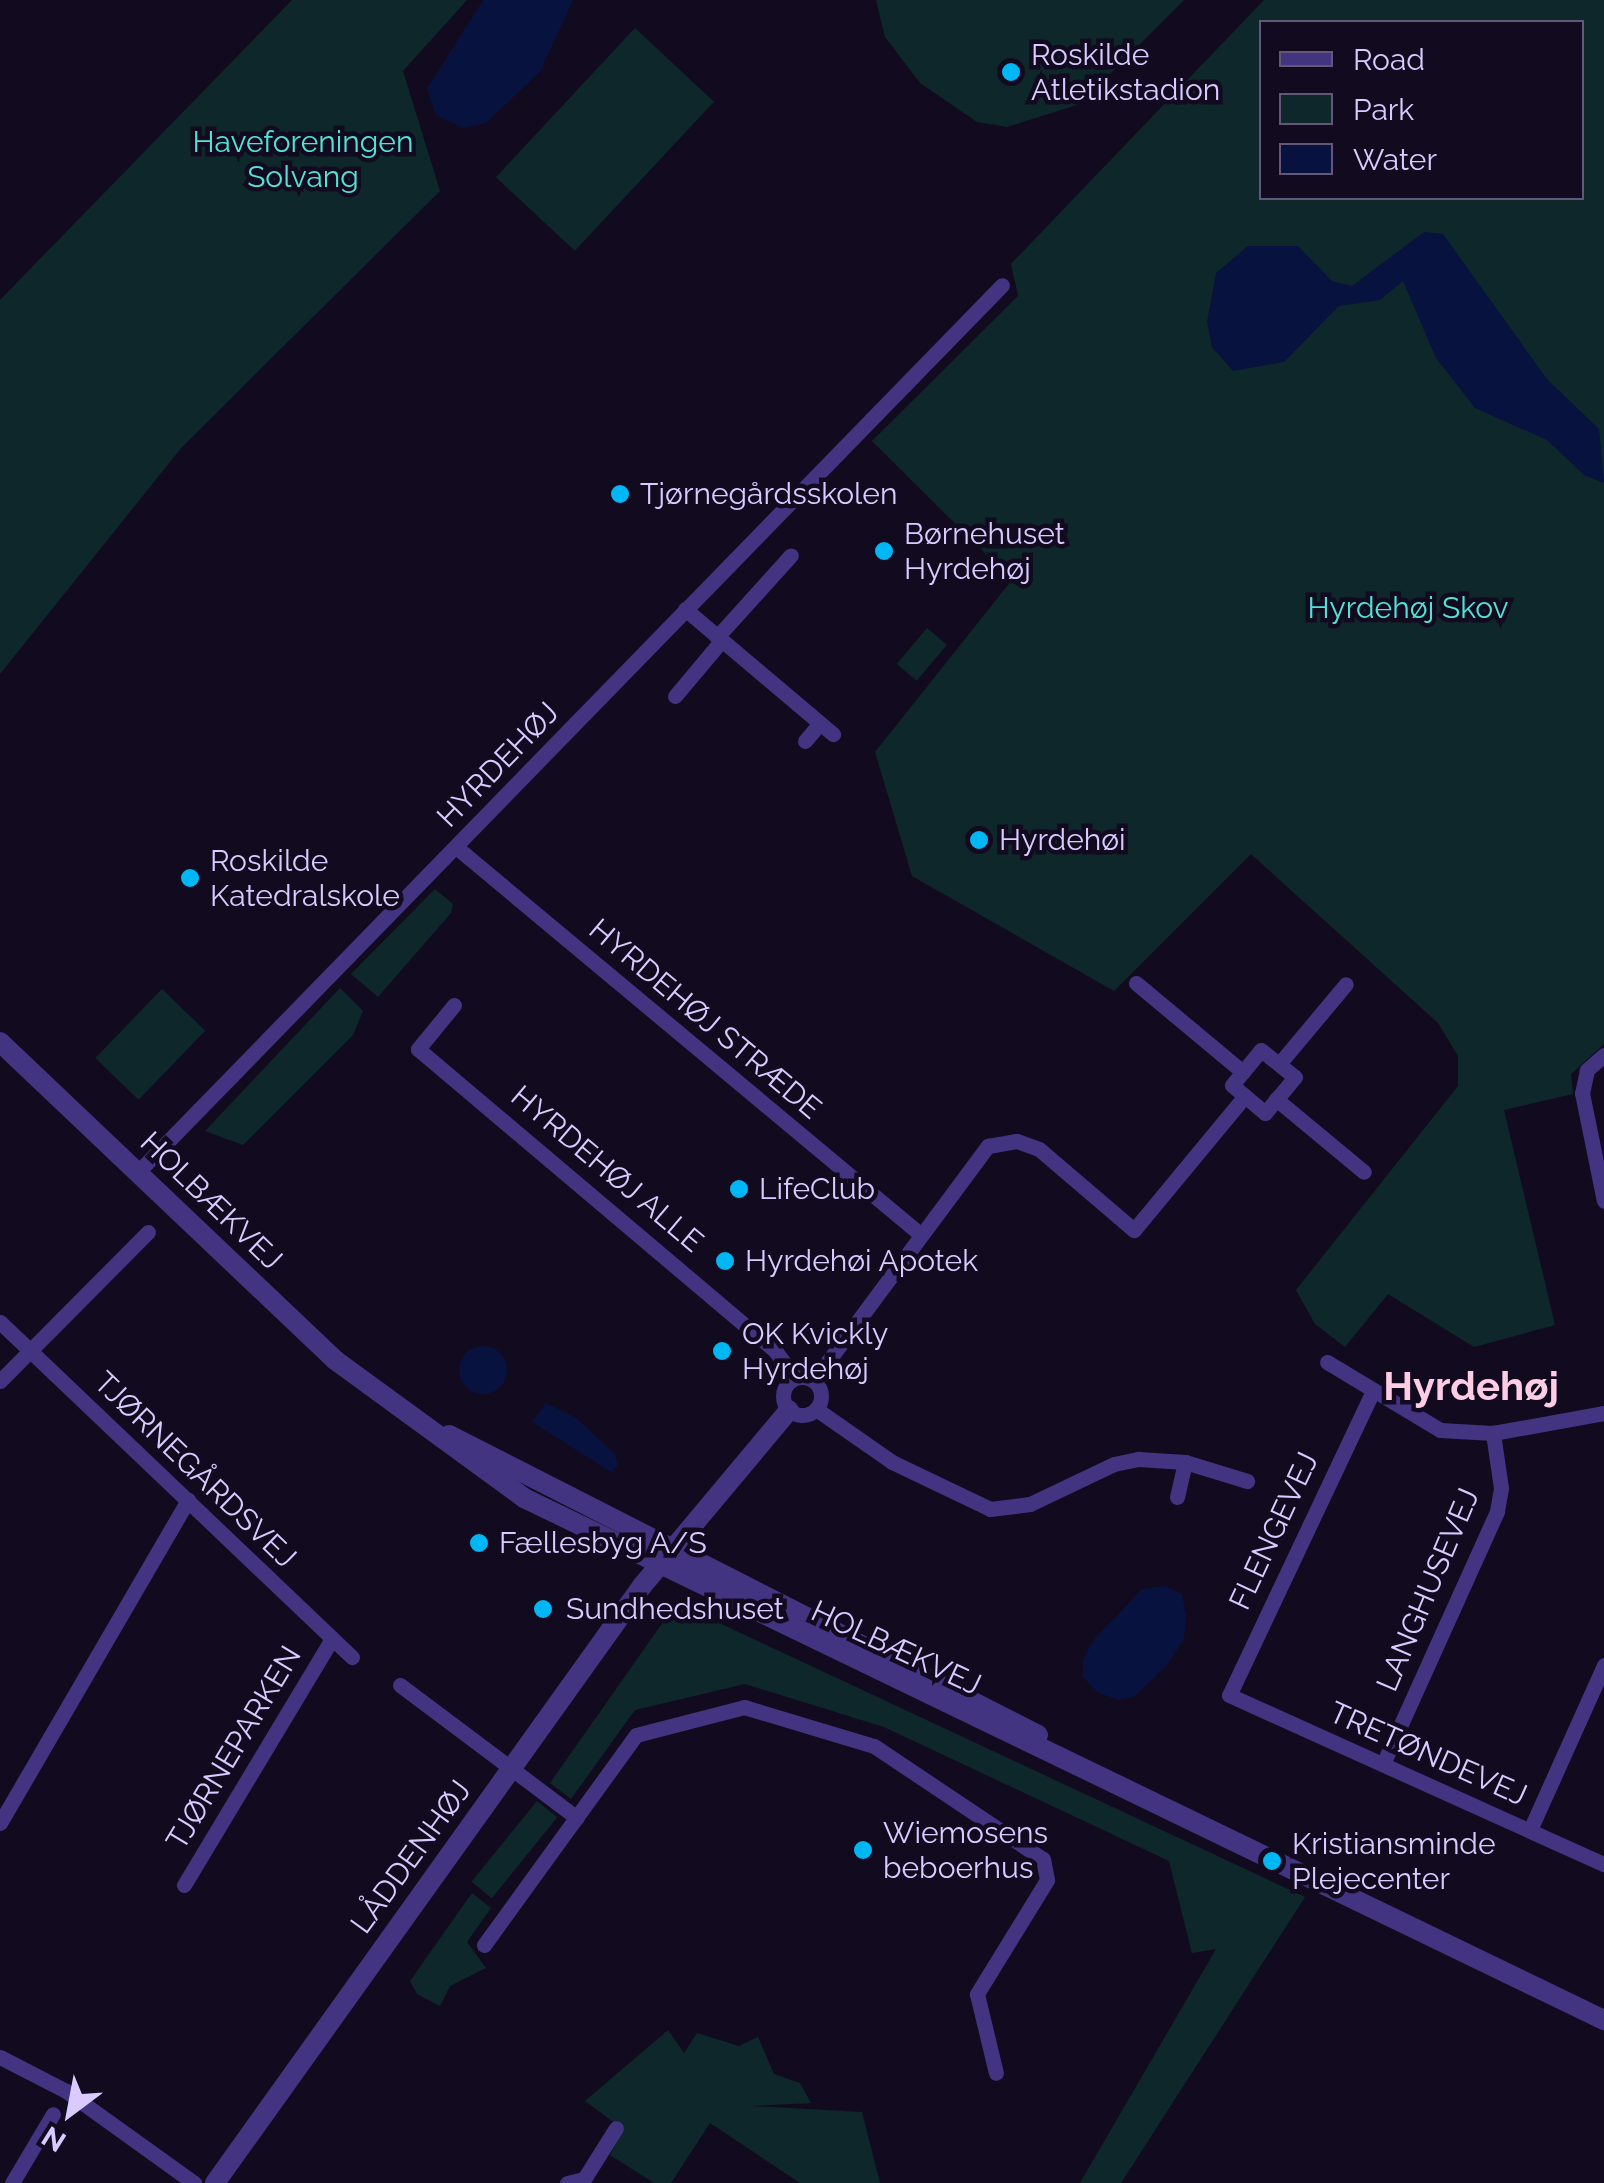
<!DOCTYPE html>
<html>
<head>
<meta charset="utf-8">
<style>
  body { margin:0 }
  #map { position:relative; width:1604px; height:2183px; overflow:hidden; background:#120b20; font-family:Raleway,sans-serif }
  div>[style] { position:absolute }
  .green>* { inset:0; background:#0e272a; transform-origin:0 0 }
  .water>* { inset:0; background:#07123e }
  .round { border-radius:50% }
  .minor>* { height:15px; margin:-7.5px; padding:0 7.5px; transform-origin:7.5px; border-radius:7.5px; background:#433481 }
  .minor>.ring { margin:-7.5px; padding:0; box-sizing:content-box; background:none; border:15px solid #433481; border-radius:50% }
  .tertiary>* { height:20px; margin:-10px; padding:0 10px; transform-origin:10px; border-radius:10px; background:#433481 }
  .dots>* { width:28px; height:28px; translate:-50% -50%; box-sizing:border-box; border:5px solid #120b20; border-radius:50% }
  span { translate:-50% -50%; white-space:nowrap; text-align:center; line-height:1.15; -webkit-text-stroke:9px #120b20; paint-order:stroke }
  .poi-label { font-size:30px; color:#d9caff }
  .left { translate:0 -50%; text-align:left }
  .park-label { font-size:30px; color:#51e4d6 }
  .street-label { font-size:30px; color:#d9caff }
  .district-label { font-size:40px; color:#ffcce5; font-weight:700 }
  .legend { position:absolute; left:1259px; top:20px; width:325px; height:180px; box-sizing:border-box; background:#120b20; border:2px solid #625779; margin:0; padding:12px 18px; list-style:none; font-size:30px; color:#d9caff }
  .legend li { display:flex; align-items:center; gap:20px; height:50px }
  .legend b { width:50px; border:2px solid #625779 }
  .north { position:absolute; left:20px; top:2063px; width:100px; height:100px; -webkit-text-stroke:8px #120b20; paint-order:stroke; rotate:212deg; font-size:28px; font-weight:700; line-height:40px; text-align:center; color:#d9caff }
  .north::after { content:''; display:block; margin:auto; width:35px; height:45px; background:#d9caff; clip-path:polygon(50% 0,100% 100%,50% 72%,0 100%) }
</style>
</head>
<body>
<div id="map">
  <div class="green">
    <div style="clip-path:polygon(292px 0,467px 0,403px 71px,440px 191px,182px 447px,0 674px,0 300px)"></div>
    <div style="clip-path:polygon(876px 0,1184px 0,1080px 104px,1007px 127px,977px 122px,920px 83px,885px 37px)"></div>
    <div style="clip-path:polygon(evenodd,1264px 0,1604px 0,1604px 1044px,1571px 1074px,1573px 1094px,1504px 1110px,1555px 1325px,1474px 1347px,1388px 1294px,1345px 1347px,1315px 1324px,1296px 1290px,1458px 1086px,1458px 1056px,1438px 1023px,1251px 854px,1114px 991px,912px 876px,875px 752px,1012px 580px,872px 441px,1018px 296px,1011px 264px,1264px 0,1262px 22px,1582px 22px,1582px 198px,1262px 198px,1262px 22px)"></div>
    <div style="left:635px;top:28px;width:108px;height:204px;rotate:43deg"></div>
    <div style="left:927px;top:628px;width:26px;height:47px;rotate:40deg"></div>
    <div style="clip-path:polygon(435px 889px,453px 904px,451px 913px,378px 997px,351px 974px)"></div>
    <div style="clip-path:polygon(340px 988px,363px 1011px,353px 1035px,243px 1145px,205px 1131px)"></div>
    <div style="left:162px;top:989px;width:60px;height:96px;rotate:44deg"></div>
    <div style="clip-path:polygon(685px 1607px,1305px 1897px,1121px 2183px,1080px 2183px,1216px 1949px,1192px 1953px,1169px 1861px,884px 1727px,745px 1684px,635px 1710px,571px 1799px,550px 1783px,668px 1615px)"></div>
    <div style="left:537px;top:1801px;width:26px;height:104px;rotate:39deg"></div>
    <div style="clip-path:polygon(472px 1893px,491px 1908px,467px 1942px,486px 1968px,450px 1986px,440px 2006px,417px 1994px,410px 1981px)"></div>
    <div style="clip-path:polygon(668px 2030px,684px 2053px,697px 2033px,739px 2046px,758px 2037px,774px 2074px,800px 2083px,811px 2103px,751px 2106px,862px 2112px,880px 2183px,800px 2183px,710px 2123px,671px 2183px,654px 2183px,610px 2155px,623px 2129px,585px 2101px)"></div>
  </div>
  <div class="water">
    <div style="clip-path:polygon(483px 0,573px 0,540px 72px,486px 123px,463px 128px,436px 115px,427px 89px)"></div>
    <div style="clip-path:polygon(1424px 232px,1443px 234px,1547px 379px,1599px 429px,1604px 483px,1584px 475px,1547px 440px,1475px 408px,1436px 358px,1403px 281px,1380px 300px,1339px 306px,1284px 362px,1233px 371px,1212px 347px,1207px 322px,1216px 273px,1248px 246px,1298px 246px,1332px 281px,1352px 286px)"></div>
    <div class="round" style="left:459px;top:1346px;width:48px;height:48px"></div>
    <div style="clip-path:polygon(546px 1403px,576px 1418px,614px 1453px,618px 1465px,611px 1472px,532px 1422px)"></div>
    <div style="clip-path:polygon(1165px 1586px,1182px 1594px,1186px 1616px,1184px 1639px,1168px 1664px,1134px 1697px,1118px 1700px,1097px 1692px,1083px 1677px,1083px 1659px,1095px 1638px,1142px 1589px)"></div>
  </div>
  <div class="minor">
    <div style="left:685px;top:609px;width:194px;rotate:40.2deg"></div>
    <div style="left:717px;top:637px;width:110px;rotate:-47.9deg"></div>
    <div style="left:675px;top:696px;width:73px;rotate:-50deg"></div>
    <div style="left:805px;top:741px;width:23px;rotate:-50deg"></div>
    <div style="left:456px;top:847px;width:603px;rotate:39.82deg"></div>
    <div style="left:1136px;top:983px;width:139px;rotate:39.8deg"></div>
    <div style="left:454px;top:1005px;width:57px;rotate:129.3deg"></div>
    <div style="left:418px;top:1049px;width:469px;rotate:40.2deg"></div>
    <div style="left:776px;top:1352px;width:31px;rotate:53deg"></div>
    <div style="left:1261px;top:1050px;width:43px;rotate:38.5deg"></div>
    <div style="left:1295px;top:1077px;width:47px;rotate:129.8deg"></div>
    <div style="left:1265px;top:1113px;width:43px;rotate:-139.7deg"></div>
    <div style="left:1232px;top:1085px;width:45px;rotate:-50.4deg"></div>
    <div style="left:1604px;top:1055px;width:23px;rotate:139deg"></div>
    <div style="left:1587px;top:1070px;width:24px;rotate:102deg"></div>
    <div style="left:1582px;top:1093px;width:110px;rotate:78.5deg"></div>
    <div style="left:1279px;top:1064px;width:104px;rotate:-50.1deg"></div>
    <div style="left:1276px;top:1099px;width:114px;rotate:39.7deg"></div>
    <div style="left:138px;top:1172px;width:1238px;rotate:-45.75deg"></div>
    <div style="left:0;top:1322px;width:486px;rotate:43.6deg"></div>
    <div style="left:1327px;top:1362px;width:132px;rotate:31deg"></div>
    <div style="left:1440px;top:1430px;width:53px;rotate:3.2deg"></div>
    <div style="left:1493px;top:1433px;width:113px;rotate:-10.2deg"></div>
    <div class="ring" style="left:783px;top:1377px;width:23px;height:23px"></div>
    <div style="left:814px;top:1380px;width:292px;rotate:-53.4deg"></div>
    <div style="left:988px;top:1146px;width:29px;rotate:-10deg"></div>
    <div style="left:1017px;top:1141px;width:23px;rotate:20deg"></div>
    <div style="left:1039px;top:1149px;width:125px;rotate:40.5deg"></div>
    <div style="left:1134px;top:1230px;width:174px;rotate:-50.4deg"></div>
    <div style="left:0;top:1381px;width:210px;rotate:-45.2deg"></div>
    <div style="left:1372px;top:1393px;width:334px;rotate:115.3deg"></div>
    <div style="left:1229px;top:1695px;width:411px;rotate:24.3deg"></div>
    <div style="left:816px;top:1409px;width:93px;rotate:34.9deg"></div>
    <div style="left:892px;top:1462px;width:109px;rotate:25.6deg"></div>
    <div style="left:990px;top:1509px;width:40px;rotate:-7.1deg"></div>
    <div style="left:1030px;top:1504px;width:93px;rotate:-25.5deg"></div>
    <div style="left:1114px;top:1464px;width:25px;rotate:-12deg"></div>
    <div style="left:1138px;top:1459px;width:47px;rotate:3.7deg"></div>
    <div style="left:1185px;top:1462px;width:65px;rotate:17deg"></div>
    <div style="left:1177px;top:1497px;width:36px;rotate:-77deg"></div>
    <div style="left:400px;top:1685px;width:221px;rotate:36.9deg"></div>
    <div style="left:1383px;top:1764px;width:277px;rotate:-65.7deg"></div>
    <div style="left:1497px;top:1511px;width:23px;rotate:-80deg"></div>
    <div style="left:1501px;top:1488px;width:56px;rotate:-98.3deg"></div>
    <div style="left:0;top:1823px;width:374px;rotate:-59.8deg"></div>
    <div style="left:1530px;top:1830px;width:181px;rotate:-65.8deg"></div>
    <div style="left:184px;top:1885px;width:286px;rotate:-59deg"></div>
    <div style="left:484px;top:1945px;width:259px;rotate:-54.1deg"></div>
    <div style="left:636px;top:1735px;width:112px;rotate:-14.5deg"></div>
    <div style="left:744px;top:1707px;width:136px;rotate:16.7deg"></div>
    <div style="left:874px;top:1746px;width:203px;rotate:33.8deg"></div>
    <div style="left:1043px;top:1859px;width:21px;rotate:79deg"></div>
    <div style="left:1047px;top:1880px;width:134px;rotate:121.6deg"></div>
    <div style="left:977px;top:1994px;width:81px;rotate:76.5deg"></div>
    <div style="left:0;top:2057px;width:74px;rotate:27.3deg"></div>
    <div style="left:66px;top:2091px;width:158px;rotate:35.7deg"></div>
    <div style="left:12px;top:2183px;width:80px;rotate:-59.3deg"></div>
    <div style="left:567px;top:2183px;width:17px;rotate:-13deg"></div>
    <div style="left:584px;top:2179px;width:60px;rotate:-57.9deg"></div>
  </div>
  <div class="tertiary">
    <div style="left:0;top:1042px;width:462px;rotate:43.5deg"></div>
    <div style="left:335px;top:1360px;width:234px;rotate:36.1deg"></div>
    <div style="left:524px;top:1498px;width:1200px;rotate:25.8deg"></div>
    <div style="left:449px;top:1435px;width:661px;rotate:26.99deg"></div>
    <div style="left:215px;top:2183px;width:734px;rotate:-54.43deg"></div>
    <div style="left:642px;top:1586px;width:229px;rotate:-50.1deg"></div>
  </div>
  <div class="dots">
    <div style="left:1011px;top:72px;background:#00b7f5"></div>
    <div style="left:620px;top:494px;background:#00b7f5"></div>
    <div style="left:884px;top:551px;background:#00b7f5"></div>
    <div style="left:979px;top:840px;background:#00b7f5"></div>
    <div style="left:190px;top:878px;background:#00b7f5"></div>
    <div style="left:739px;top:1189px;background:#00b7f5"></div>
    <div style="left:725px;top:1261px;background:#00b7f5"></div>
    <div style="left:722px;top:1351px;background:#00b7f5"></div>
    <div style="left:479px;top:1543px;background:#00b7f5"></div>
    <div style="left:543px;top:1609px;background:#00b7f5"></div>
    <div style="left:863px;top:1850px;background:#00b7f5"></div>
    <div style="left:1272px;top:1861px;background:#00b7f5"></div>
  </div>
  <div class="poi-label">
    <span class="left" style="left:1031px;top:72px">Roskilde<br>Atletikstadion</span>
    <span class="left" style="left:640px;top:494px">Tjørnegårdsskolen</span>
    <span class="left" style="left:904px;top:551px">Børnehuset<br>Hyrdehøj</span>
    <span class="left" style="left:999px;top:840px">Hyrdehøi</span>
    <span class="left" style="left:210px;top:878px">Roskilde<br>Katedralskole</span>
    <span class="left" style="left:759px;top:1189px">LifeClub</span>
    <span class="left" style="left:745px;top:1261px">Hyrdehøi Apotek</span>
    <span class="left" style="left:742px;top:1351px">OK Kvickly<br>Hyrdehøj</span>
    <span class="left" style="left:499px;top:1543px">Fællesbyg A/S</span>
    <span class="left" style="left:566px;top:1609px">Sundhedshuset</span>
    <span class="left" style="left:883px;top:1850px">Wiemosens<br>beboerhus</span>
    <span class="left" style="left:1292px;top:1861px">Kristiansminde<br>Plejecenter</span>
  </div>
  <div class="park-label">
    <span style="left:303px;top:159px">Haveforeningen<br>Solvang</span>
    <span style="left:1408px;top:608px">Hyrdehøj Skov</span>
  </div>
  <div class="street-label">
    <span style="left:498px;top:765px;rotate:-46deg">HYRDEHØJ</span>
    <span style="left:705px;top:1019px;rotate:40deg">HYRDEHØJ STRÆDE</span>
    <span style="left:607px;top:1169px;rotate:40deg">HYRDEHØJ ALLE</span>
    <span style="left:211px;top:1201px;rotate:44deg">HOLBÆKVEJ</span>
    <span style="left:195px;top:1470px;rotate:44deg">TJØRNEGÅRDSVEJ</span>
    <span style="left:1274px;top:1531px;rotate:-65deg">FLENGEVEJ</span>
    <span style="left:1428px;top:1590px;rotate:-67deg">LANGHUSEVEJ</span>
    <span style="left:896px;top:1648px;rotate:25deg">HOLBÆKVEJ</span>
    <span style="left:234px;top:1748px;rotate:-59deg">TJØRNEPARKEN</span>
    <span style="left:1428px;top:1754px;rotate:24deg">TRETØNDEVEJ</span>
    <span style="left:411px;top:1857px;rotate:-54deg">LÅDDENHØJ</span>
  </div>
  <div class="district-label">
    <span style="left:1471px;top:1386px">Hyrdehøj</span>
  </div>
  <ul class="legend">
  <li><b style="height:12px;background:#433481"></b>Road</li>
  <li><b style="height:28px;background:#0e272a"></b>Park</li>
  <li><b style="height:28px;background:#07123e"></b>Water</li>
  </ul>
  <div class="north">N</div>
</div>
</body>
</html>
